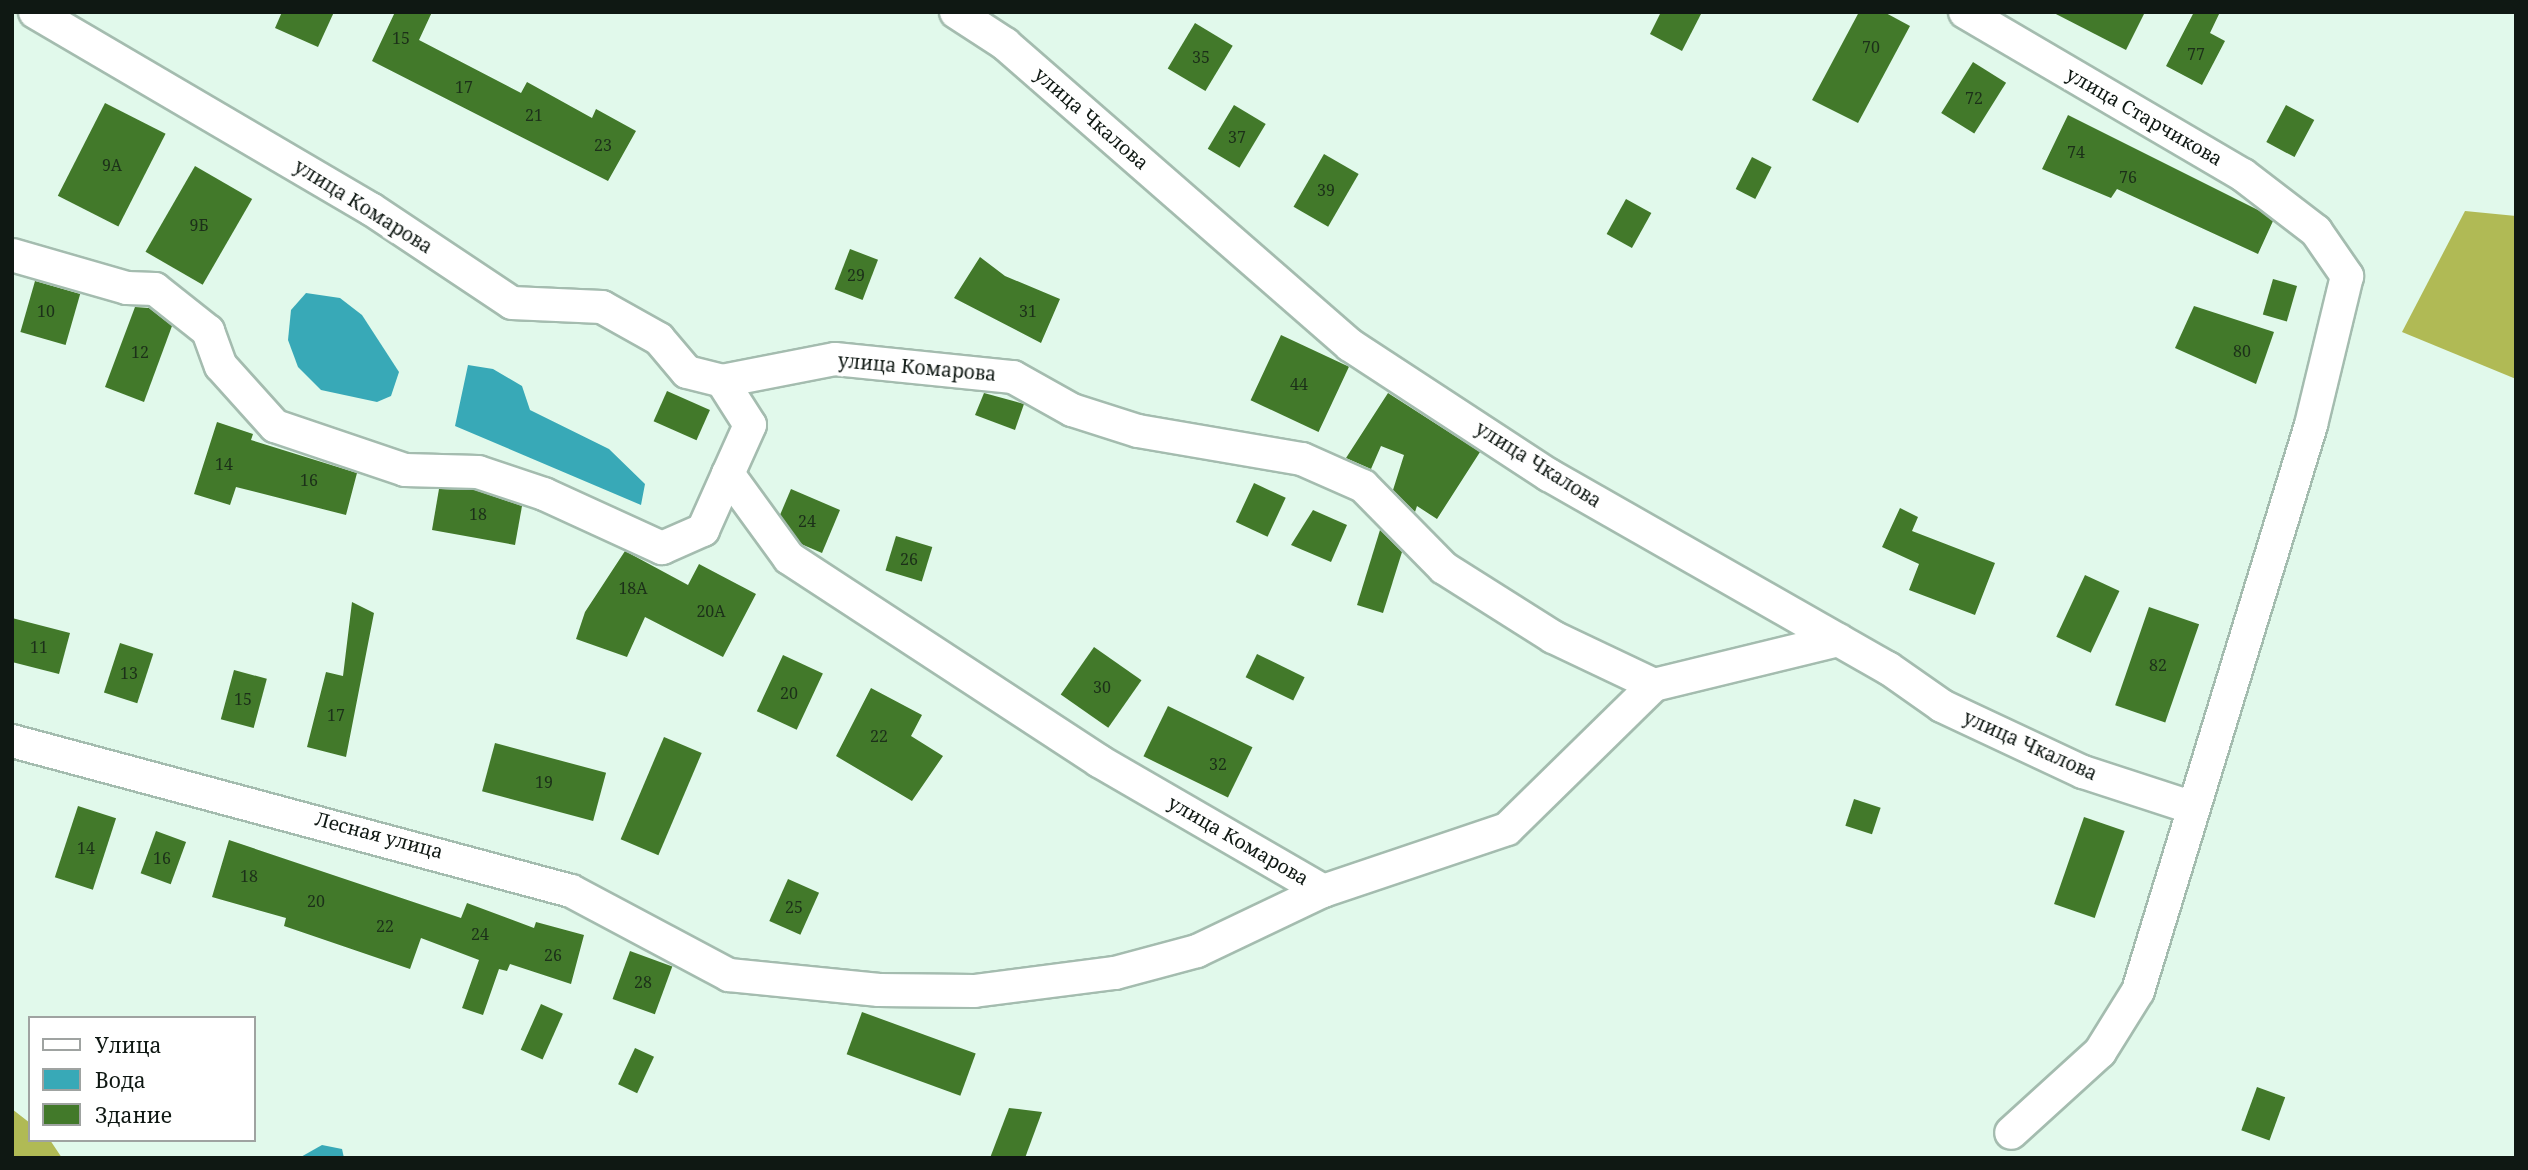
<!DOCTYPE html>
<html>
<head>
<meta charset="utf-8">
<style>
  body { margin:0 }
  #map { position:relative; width:2528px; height:1170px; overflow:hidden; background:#e1f9eb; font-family:"Noto Serif",serif }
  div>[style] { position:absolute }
  .forest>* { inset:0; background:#b0ba55 }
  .water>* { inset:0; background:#38a9b7 }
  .building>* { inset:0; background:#42792a; transform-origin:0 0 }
  .roads { filter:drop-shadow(2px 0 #a4bcaf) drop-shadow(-2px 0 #a4bcaf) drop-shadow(0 2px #a4bcaf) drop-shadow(0 -2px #a4bcaf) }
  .street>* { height:32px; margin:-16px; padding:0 16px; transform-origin:16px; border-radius:16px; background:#fff }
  span { translate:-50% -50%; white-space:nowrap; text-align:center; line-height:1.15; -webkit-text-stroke:7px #fff; paint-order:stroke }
  .number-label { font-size:16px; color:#1c3019 }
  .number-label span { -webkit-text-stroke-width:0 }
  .street-label { font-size:19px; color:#0f1813 }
  .frame { position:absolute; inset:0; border:14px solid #0f1813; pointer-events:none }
  .legend { position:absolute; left:28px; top:1016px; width:228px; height:126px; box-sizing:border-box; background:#fff; border:2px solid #9fa3a1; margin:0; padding:9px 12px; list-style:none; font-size:21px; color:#0f1813 }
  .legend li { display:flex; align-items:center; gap:14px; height:35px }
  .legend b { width:35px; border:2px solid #9fa3a1 }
</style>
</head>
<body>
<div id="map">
  <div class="forest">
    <div style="clip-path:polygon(2465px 211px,2516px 216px,2516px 379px,2402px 332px)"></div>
    <div style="clip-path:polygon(12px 1109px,30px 1123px,30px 1140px,50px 1140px,62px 1158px,12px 1158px)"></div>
  </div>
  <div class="water">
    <div style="clip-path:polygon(306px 293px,340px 298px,362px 315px,399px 372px,391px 396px,377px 402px,321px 390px,298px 367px,288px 340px,291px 310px)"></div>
    <div style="clip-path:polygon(468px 365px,493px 369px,522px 386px,530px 410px,609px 449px,645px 484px,641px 505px,455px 426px)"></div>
    <div style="clip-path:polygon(322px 1145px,342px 1149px,344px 1158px,299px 1158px)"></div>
  </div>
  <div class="building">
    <div style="clip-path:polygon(282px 12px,334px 12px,318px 47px,275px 28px)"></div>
    <div style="clip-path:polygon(395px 12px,432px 12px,419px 40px,521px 93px,527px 82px,592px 118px,596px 109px,636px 131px,608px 181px,372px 61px)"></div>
    <div style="clip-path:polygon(1661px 12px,1702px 12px,1682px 51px,1650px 34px)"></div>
    <div style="clip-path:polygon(1859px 12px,1884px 12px,1910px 26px,1858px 123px,1812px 100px)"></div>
    <div style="clip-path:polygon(2052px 12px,2145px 12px,2126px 50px)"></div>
    <div style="clip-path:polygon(2194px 12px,2220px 12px,2210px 33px,2225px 41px,2202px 85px,2166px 66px)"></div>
    <div style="left:1195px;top:23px;width:44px;height:53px;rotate:31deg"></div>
    <div style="left:1973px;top:62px;width:39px;height:60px;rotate:32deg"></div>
    <div style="left:105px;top:103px;width:68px;height:104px;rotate:27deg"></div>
    <div style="left:1234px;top:105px;width:37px;height:51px;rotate:31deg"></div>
    <div style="left:2286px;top:105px;width:32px;height:42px;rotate:28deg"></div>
    <div style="clip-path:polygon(2068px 115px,2260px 211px,2273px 221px,2258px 254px,2117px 189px,2111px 198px,2042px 169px)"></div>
    <div style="left:1324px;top:154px;width:40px;height:61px;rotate:30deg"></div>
    <div style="left:1752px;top:157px;width:22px;height:36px;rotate:27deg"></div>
    <div style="left:195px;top:166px;width:66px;height:99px;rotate:30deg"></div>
    <div style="left:1626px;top:199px;width:29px;height:40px;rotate:29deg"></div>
    <div style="left:850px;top:249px;width:30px;height:43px;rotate:21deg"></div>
    <div style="clip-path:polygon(980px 257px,1005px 276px,1060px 299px,1041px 343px,954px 298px)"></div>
    <div style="left:2273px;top:279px;width:25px;height:37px;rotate:16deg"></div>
    <div style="left:35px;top:281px;width:47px;height:53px;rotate:16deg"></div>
    <div style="clip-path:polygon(2194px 306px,2274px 332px,2256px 384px,2175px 348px)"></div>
    <div style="clip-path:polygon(135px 307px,149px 308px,172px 326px,144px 402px,105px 387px)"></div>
    <div style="left:1281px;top:335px;width:75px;height:72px;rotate:25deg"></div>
    <div style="left:667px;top:391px;width:47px;height:33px;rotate:24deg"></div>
    <div style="clip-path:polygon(984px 393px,1024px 404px,1015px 430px,975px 415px)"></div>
    <div style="clip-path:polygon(1388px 393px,1480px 452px,1437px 519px,1417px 506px,1415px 512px,1393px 490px,1404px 455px,1381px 446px,1371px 469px,1346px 458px)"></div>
    <div style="clip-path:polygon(217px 422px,253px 434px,251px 440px,357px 473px,346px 515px,236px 487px,230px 505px,194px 494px)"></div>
    <div style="left:1254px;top:483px;width:35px;height:43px;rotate:25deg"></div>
    <div style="clip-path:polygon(439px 489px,475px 490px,522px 506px,515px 545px,432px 530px)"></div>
    <div style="clip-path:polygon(791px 489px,840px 510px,822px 553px,801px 544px,780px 515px)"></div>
    <div style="clip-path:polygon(1900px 508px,1918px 517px,1912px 531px,1995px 563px,1975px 615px,1909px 590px,1919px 564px,1882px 547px)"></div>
    <div style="clip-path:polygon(1313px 510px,1347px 525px,1331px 562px,1291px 545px)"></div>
    <div style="clip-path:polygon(1380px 530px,1402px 552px,1383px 613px,1357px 605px)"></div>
    <div style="left:896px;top:536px;width:38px;height:36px;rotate:17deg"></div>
    <div style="clip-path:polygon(625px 551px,688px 585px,699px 564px,756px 594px,723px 657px,645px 617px,627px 657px,576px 639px,585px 612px)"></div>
    <div style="left:2085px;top:575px;width:38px;height:68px;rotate:25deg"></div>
    <div style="clip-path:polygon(352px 602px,374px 613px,346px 757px,307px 747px,326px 672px,343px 676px)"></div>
    <div style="left:2149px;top:607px;width:53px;height:104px;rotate:19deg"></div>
    <div style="clip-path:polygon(12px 618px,70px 633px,59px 674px,12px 662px)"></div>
    <div style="left:120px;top:643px;width:35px;height:52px;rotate:18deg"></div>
    <div style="left:1094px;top:647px;width:58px;height:58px;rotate:35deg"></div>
    <div style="left:1257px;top:654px;width:53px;height:26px;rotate:26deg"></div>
    <div style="left:783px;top:655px;width:44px;height:62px;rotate:25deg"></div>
    <div style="left:234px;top:670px;width:34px;height:51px;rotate:15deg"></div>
    <div style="clip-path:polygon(871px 688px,922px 715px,911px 736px,943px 756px,912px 801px,836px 756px)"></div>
    <div style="left:1168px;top:706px;width:94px;height:56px;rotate:26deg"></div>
    <div style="left:664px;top:737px;width:41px;height:111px;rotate:23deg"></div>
    <div style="left:495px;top:743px;width:115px;height:50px;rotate:15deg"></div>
    <div style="left:1854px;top:799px;width:28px;height:28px;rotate:18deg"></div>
    <div style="left:78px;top:806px;width:40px;height:75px;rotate:18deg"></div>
    <div style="left:2084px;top:817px;width:43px;height:92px;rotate:19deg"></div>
    <div style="left:156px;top:831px;width:32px;height:45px;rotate:20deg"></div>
    <div style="clip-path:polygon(229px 840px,461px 918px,467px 903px,534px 928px,536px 922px,584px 935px,571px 984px,510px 964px,507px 971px,499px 969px,483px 1015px,462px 1008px,479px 960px,421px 938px,410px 969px,284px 926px,286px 918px,212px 897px)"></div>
    <div style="left:788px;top:879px;width:34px;height:46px;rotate:24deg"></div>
    <div style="left:630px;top:951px;width:45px;height:51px;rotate:20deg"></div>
    <div style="left:541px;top:1004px;width:24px;height:50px;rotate:24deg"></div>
    <div style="left:862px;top:1012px;width:121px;height:45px;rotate:20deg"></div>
    <div style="left:635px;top:1048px;width:21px;height:40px;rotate:25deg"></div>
    <div style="left:2257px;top:1087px;width:30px;height:46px;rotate:20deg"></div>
    <div style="clip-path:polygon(1009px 1108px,1042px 1112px,1025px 1158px,990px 1158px)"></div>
  </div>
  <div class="roads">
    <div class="street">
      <div style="left:35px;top:12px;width:389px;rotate:30.4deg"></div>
      <div style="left:371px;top:209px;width:169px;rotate:33.7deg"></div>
      <div style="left:512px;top:303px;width:90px;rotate:2.5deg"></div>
      <div style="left:602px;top:307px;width:65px;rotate:29.3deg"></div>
      <div style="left:659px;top:339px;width:43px;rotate:49.7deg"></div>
      <div style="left:687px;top:372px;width:36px;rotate:14deg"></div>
      <div style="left:722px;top:381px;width:115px;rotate:-11deg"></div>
      <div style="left:835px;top:359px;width:179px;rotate:5.8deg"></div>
      <div style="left:1013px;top:377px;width:68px;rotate:29.2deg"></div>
      <div style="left:1072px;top:410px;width:69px;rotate:17.7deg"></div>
      <div style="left:1138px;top:431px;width:166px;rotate:9.7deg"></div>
      <div style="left:1302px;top:459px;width:67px;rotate:23.9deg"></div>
      <div style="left:1363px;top:486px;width:115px;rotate:45.4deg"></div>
      <div style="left:1444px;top:568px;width:129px;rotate:32.3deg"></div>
      <div style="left:1553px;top:637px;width:112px;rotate:25.4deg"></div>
      <div style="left:956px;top:12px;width:59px;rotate:33.1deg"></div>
      <div style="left:1005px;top:44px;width:458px;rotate:41.1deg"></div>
      <div style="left:1350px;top:345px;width:238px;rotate:33.2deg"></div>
      <div style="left:1549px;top:475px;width:390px;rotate:29.7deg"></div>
      <div style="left:1888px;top:668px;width:66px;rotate:35.1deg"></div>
      <div style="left:1942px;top:706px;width:156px;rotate:25.1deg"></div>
      <div style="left:2083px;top:772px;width:114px;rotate:18deg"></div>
      <div style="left:1965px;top:12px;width:322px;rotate:30.4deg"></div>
      <div style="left:2243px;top:175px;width:92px;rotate:37.5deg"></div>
      <div style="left:2316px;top:231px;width:55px;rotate:55.4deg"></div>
      <div style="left:2347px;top:276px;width:153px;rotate:103.6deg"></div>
      <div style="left:2311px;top:425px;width:592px;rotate:107deg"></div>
      <div style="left:2138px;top:991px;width:72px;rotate:121.9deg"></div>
      <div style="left:2100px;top:1052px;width:120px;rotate:137.7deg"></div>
      <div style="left:12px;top:255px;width:120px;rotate:16deg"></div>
      <div style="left:127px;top:288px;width:28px;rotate:2deg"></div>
      <div style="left:155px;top:289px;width:68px;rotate:38.4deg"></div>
      <div style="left:208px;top:331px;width:37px;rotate:70deg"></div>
      <div style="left:221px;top:366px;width:81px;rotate:48deg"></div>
      <div style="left:275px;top:426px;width:137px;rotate:18.7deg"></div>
      <div style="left:405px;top:470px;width:73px;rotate:1.6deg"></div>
      <div style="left:478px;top:472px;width:70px;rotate:18.4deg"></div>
      <div style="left:544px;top:494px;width:130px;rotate:24.6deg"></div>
      <div style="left:662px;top:548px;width:45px;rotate:-23.7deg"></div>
      <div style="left:703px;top:530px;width:61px;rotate:-65.9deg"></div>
      <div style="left:728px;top:474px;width:104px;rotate:54deg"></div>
      <div style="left:789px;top:558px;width:371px;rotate:33.2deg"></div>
      <div style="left:1099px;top:761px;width:259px;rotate:30.1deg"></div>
      <div style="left:722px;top:381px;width:52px;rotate:57.5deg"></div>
      <div style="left:750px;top:425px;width:54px;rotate:114.2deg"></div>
      <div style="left:12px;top:741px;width:579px;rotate:15.02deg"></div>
      <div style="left:571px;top:891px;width:179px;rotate:28deg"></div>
      <div style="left:729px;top:975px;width:151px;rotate:5.7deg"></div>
      <div style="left:879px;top:990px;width:95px;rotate:0.6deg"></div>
      <div style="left:974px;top:991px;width:142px;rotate:-7.3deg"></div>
      <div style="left:1115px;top:973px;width:85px;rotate:-15deg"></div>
      <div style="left:1197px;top:951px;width:140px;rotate:-25.5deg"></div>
      <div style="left:1323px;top:891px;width:194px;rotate:-18.6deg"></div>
      <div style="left:1507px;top:829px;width:206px;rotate:-44.4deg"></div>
      <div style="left:1654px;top:685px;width:190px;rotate:-13.7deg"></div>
    </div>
  </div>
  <div class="number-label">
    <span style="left:401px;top:38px">15</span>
    <span style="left:1871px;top:47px">70</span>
    <span style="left:2196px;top:54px">77</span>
    <span style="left:1201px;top:57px">35</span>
    <span style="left:464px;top:87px">17</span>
    <span style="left:1974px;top:98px">72</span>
    <span style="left:534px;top:115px">21</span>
    <span style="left:1237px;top:137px">37</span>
    <span style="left:603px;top:145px">23</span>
    <span style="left:2076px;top:152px">74</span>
    <span style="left:112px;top:165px">9А</span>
    <span style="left:2128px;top:177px">76</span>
    <span style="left:1326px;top:190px">39</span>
    <span style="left:199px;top:225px">9Б</span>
    <span style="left:856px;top:275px">29</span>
    <span style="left:46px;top:311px">10</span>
    <span style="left:1028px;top:311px">31</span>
    <span style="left:2242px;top:351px">80</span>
    <span style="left:140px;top:352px">12</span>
    <span style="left:1299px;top:384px">44</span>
    <span style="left:224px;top:464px">14</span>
    <span style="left:309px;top:480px">16</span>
    <span style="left:478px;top:514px">18</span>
    <span style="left:807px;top:521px">24</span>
    <span style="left:909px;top:559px">26</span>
    <span style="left:633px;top:588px">18А</span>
    <span style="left:711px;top:611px">20А</span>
    <span style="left:39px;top:647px">11</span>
    <span style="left:2158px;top:665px">82</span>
    <span style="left:129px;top:673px">13</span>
    <span style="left:1102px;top:687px">30</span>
    <span style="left:789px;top:693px">20</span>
    <span style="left:243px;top:699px">15</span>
    <span style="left:336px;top:715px">17</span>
    <span style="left:879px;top:736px">22</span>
    <span style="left:1218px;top:764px">32</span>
    <span style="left:544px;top:782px">19</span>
    <span style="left:86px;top:848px">14</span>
    <span style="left:162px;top:858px">16</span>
    <span style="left:249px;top:876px">18</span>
    <span style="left:316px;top:901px">20</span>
    <span style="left:794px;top:907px">25</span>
    <span style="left:385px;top:926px">22</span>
    <span style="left:480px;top:934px">24</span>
    <span style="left:553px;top:955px">26</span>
    <span style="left:643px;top:982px">28</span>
  </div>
  <div class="street-label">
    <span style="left:2144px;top:117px;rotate:30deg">улица Старчикова</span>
    <span style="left:1091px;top:119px;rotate:41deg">улица Чкалова</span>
    <span style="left:363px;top:207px;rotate:32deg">улица Комарова</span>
    <span style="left:917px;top:368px;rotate:5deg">улица Комарова</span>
    <span style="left:1538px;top:465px;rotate:32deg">улица Чкалова</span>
    <span style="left:2030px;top:746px;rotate:24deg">улица Чкалова</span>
    <span style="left:379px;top:836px;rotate:15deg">Лесная улица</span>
    <span style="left:1238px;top:841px;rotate:30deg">улица Комарова</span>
  </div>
  <div class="frame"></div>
  <ul class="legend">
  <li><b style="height:9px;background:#fff"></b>Улица</li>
  <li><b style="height:19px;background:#38a9b7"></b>Вода</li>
  <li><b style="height:19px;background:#42792a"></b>Здание</li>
  </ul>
</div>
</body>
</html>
